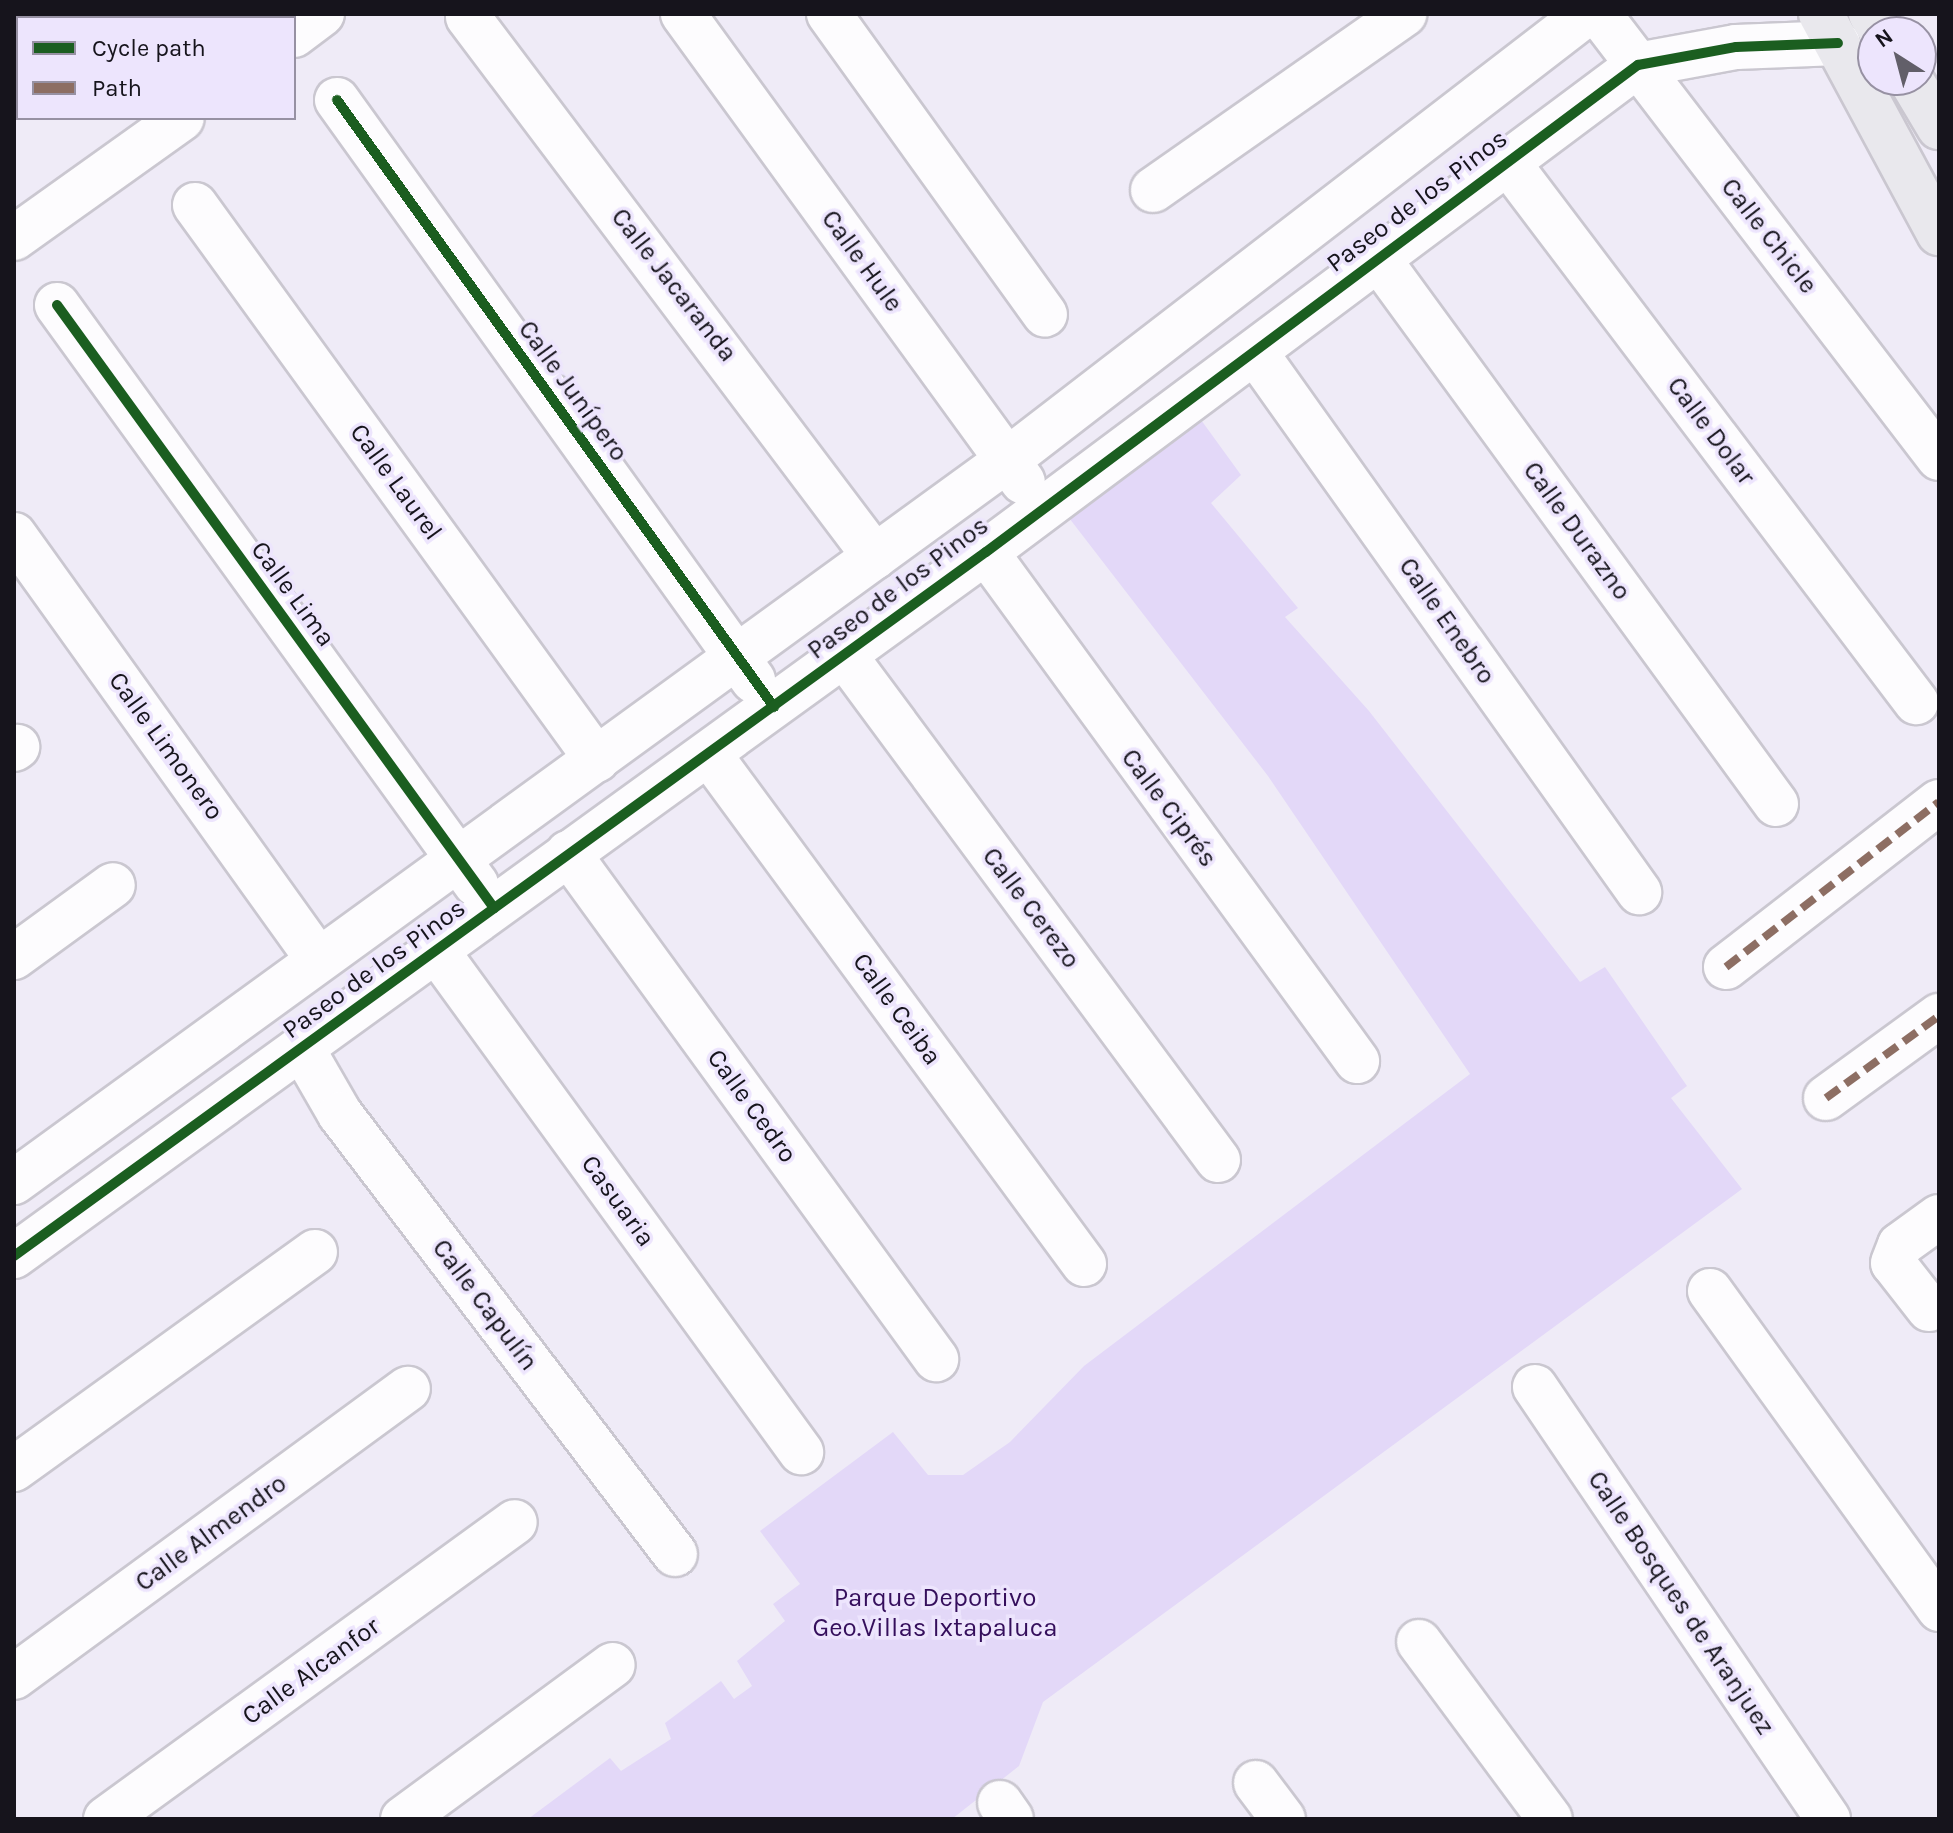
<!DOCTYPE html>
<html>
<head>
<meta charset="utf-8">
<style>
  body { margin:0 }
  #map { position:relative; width:1953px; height:1833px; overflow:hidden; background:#efebf7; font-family:Karla,sans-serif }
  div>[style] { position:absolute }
  .green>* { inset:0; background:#e3d8f8 }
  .roads { filter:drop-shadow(2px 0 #cac7d0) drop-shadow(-2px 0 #cac7d0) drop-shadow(0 2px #cac7d0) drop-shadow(0 -2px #cac7d0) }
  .minor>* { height:44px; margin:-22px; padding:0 22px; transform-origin:22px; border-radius:22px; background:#fdfcfe }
  .major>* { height:44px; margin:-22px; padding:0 22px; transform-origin:22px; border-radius:22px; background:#e9e8ed }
  .quiet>* { height:8px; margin-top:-4px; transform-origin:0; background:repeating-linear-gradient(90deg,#8d6e63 0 16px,transparent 0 24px) }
  .cycleway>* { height:10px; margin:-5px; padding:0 5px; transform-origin:5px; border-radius:5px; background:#1b5e20 }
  span { translate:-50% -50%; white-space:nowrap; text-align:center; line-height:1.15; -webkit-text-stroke:7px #ede5fd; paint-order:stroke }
  .street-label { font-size:26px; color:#16141c }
  .park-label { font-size:26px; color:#350f5c }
  .frame { position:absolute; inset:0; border:16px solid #16141c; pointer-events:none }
  .legend { position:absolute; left:16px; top:16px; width:280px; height:104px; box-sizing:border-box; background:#ede5fd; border:2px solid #9791a3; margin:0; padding:10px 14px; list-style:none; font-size:24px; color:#16141c }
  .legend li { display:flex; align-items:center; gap:16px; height:40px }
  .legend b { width:40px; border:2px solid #9791a3 }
  .north { position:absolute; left:1857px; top:16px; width:80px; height:80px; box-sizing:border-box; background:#ede5fd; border:2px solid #9791a3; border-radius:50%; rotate:324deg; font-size:22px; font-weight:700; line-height:32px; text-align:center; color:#16141c }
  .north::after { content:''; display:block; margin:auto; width:28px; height:36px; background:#625f69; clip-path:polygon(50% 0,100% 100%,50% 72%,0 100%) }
</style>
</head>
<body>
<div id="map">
  <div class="green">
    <div style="clip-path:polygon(1196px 413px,1241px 475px,1211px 503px,1298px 608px,1285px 617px,1369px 711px,1580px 982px,1605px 967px,1687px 1086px,1671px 1098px,1742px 1189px,1043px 1702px,1019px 1766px,952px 1819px,528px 1819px,610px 1758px,621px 1771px,671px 1739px,665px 1723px,721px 1681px,734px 1699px,752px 1686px,737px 1661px,785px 1621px,773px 1604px,800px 1584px,760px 1531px,893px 1432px,928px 1475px,963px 1475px,1010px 1442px,1084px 1366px,1470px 1074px,1268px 776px,1066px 514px)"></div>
  </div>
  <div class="roads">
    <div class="minor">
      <div style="left:60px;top:14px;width:5px;rotate:53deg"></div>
      <div style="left:257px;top:14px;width:5px;rotate:53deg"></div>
      <div style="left:683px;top:14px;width:578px;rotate:54deg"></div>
      <div style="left:829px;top:14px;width:370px;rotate:54.3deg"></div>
      <div style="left:1599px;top:14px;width:559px;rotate:52.56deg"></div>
      <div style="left:468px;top:17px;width:676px;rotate:52.99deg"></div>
      <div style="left:294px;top:35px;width:35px;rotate:-37deg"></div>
      <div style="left:337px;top:100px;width:714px;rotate:54.35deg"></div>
      <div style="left:1506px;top:160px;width:680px;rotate:52.89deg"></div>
      <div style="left:1153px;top:190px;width:307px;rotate:-35deg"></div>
      <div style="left:195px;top:205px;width:685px;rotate:54.08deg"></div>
      <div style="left:14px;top:238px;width:206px;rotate:-35.5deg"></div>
      <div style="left:1377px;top:257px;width:677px;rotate:53.89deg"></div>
      <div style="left:57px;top:305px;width:715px;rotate:54.11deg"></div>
      <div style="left:1255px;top:352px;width:663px;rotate:54.58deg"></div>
      <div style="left:14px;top:535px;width:520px;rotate:54.39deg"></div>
      <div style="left:986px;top:552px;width:630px;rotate:53.91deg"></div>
      <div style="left:845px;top:656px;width:627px;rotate:53.5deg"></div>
      <div style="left:14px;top:749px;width:4px;rotate:-34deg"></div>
      <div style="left:709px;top:754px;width:633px;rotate:53.67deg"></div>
      <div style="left:568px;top:853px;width:626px;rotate:53.97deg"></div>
      <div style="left:436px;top:950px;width:621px;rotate:53.98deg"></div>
      <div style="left:14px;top:957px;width:122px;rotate:-36deg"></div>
      <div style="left:1726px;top:967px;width:269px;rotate:-37.8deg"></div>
      <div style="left:303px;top:1050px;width:74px;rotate:60deg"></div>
      <div style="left:340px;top:1114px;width:553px;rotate:52.72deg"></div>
      <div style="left:1826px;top:1098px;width:140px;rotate:-36deg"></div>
      <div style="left:14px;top:1182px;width:1226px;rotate:-36.01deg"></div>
      <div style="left:1006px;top:461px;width:732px;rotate:-37.62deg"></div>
      <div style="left:14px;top:1256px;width:1200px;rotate:-35.92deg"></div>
      <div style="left:986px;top:552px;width:814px;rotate:-36.76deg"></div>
      <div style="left:1638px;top:65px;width:100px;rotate:-10.4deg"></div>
      <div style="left:1736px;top:47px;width:102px;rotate:-2.2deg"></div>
      <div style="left:1710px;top:1291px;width:392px;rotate:54.2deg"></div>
      <div style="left:1929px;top:1309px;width:58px;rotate:-128deg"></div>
      <div style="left:1893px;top:1263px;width:19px;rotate:-69deg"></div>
      <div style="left:1900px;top:1245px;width:48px;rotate:-35.7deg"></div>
      <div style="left:1535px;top:1387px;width:522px;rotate:55.85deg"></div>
      <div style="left:14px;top:1469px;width:371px;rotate:-35.8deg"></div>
      <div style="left:1419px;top:1642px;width:220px;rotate:53.5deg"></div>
      <div style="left:14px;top:1677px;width:488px;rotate:-36.2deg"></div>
      <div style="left:1256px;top:1783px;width:45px;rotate:53.1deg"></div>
      <div style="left:1000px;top:1803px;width:19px;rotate:55deg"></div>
      <div style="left:106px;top:1819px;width:505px;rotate:-35.99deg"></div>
      <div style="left:403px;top:1819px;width:260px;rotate:-36.3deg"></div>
    </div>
    <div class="major">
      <div style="left:1821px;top:14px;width:249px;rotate:61.7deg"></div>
      <div style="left:1871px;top:14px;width:21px;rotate:59deg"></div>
      <div style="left:1911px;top:80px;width:55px;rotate:59.2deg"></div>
    </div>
  </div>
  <div class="quiet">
    <div style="left:1726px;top:967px;width:269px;rotate:-37.8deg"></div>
    <div style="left:1826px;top:1098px;width:140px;rotate:-36deg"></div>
  </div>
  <div class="cycleway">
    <div style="left:337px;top:100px;width:748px;rotate:54.25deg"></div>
    <div style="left:57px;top:305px;width:745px;rotate:54.07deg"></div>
    <div style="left:14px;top:1256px;width:1200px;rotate:-35.92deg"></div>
    <div style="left:986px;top:552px;width:814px;rotate:-36.76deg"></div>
    <div style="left:1638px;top:65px;width:100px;rotate:-10.4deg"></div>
    <div style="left:1736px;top:47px;width:102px;rotate:-2.2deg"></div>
  </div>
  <div class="street-label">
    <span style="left:1417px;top:201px;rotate:-37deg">Paseo de los Pinos</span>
    <span style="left:1769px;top:236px;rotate:52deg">Calle Chicle</span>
    <span style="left:862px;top:261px;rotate:54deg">Calle Hule</span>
    <span style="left:674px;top:285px;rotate:52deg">Calle Jacaranda</span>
    <span style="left:573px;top:391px;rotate:54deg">Calle Junípero</span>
    <span style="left:1711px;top:431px;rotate:53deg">Calle Dolar</span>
    <span style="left:396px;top:482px;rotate:54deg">Calle Laurel</span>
    <span style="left:1577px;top:531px;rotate:54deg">Calle Durazno</span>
    <span style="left:898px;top:588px;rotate:-37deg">Paseo de los Pinos</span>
    <span style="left:293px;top:594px;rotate:54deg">Calle Lima</span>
    <span style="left:1447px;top:621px;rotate:55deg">Calle Enebro</span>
    <span style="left:166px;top:746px;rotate:54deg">Calle Limonero</span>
    <span style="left:1169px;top:808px;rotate:53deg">Calle Ciprés</span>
    <span style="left:1031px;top:908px;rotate:53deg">Calle Cerezo</span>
    <span style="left:374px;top:969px;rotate:-36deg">Paseo de los Pinos</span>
    <span style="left:897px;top:1009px;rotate:54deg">Calle Ceiba</span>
    <span style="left:752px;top:1106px;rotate:54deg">Calle Cedro</span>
    <span style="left:618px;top:1201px;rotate:54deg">Casuaria</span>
    <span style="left:485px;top:1305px;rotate:53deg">Calle Capulín</span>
    <span style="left:211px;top:1533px;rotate:-36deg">Calle Almendro</span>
    <span style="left:1681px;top:1603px;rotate:56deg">Calle Bosques de Aranjuez</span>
    <span style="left:311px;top:1671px;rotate:-36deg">Calle Alcanfor</span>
  </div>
  <div class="park-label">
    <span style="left:935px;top:1613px">Parque Deportivo<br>Geo.Villas Ixtapaluca</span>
  </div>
  <div class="frame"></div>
  <ul class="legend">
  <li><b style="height:10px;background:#1b5e20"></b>Cycle path</li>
  <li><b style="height:10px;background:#8d6e63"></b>Path</li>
  </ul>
  <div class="north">N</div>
</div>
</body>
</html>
